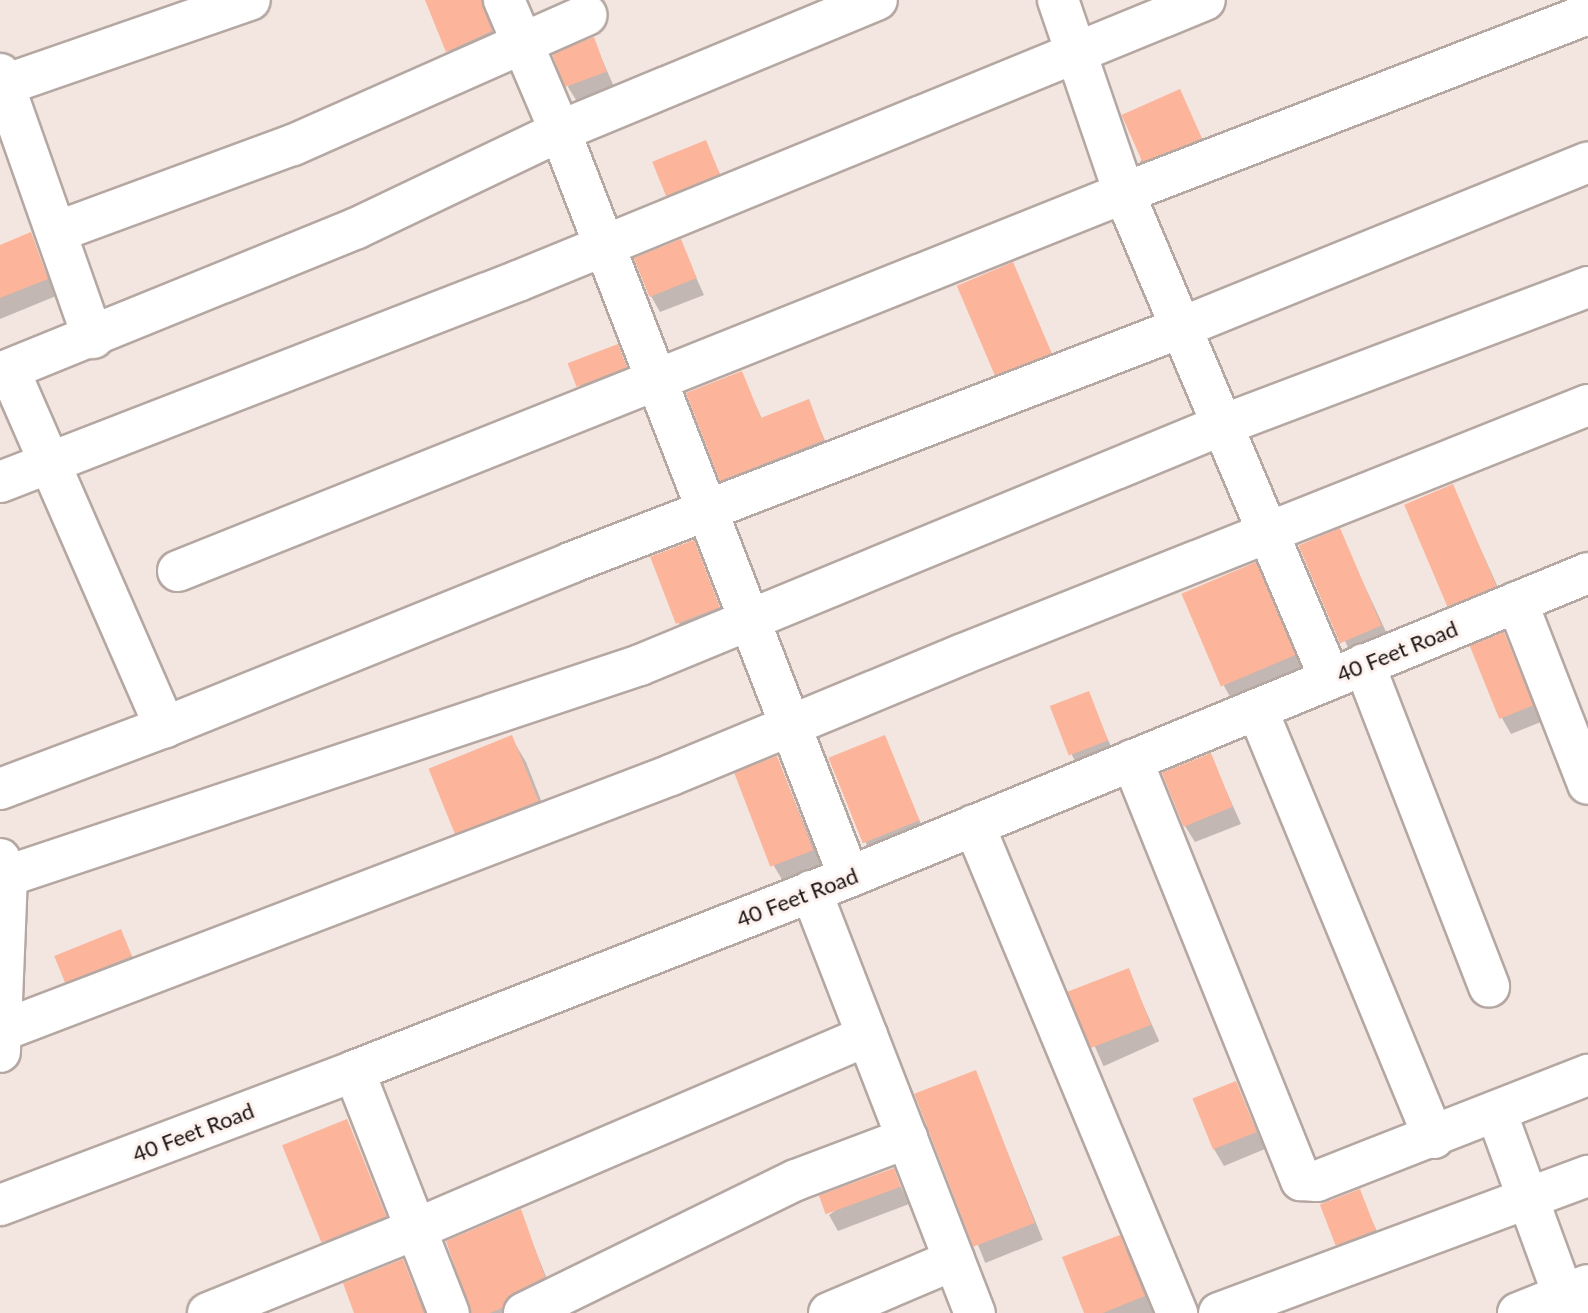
<!DOCTYPE html>
<html>
<head>
<meta charset="utf-8">
<style>
  body { margin:0 }
  #map { position:relative; width:1588px; height:1313px; overflow:hidden; background:#f3e5df; font-family:Lato,sans-serif }
  div>[style] { position:absolute }
  .shadow>* { inset:0; background:#0003; transform-origin:0 0 }
  .building>* { inset:0; background:#fcb49a; transform-origin:0 0 }
  .roads { filter:drop-shadow(2px 0 #b5a7a2) drop-shadow(-2px 0 #b5a7a2) drop-shadow(0 2px #b5a7a2) drop-shadow(0 -2px #b5a7a2) }
  .minor>* { height:40px; margin:-20px; padding:0 20px; transform-origin:20px; border-radius:20px; background:#fff }
  span { translate:-50% -50%; white-space:nowrap; text-align:center; line-height:1.15; -webkit-text-stroke:6px #fef2ee; paint-order:stroke }
  .street-label { font-size:22px; color:#181312 }
</style>
</head>
<body>
<div id="map">
  <div class="shadow">
    <div style="clip-path:polygon(426px 0,487px 0,491px 27px,500px 49px,457px 68px)"></div>
    <div style="clip-path:polygon(593px 39px,615px 89px,578px 103px,568px 87px)"></div>
    <div style="clip-path:polygon(1179px 91px,1210px 156px,1149px 179px,1140px 162px)"></div>
    <div style="clip-path:polygon(705px 143px,728px 191px,676px 212px,667px 195px)"></div>
    <div style="clip-path:polygon(30px 235px,56px 296px,0 319px,0 247px)"></div>
    <div style="clip-path:polygon(680px 242px,704px 295px,660px 312px,651px 296px)"></div>
    <div style="clip-path:polygon(1012px 264px,1059px 370px,1005px 391px,996px 374px)"></div>
    <div style="clip-path:polygon(617px 347px,635px 384px,589px 402px,579px 386px)"></div>
    <div style="clip-path:polygon(741px 373px,762px 419px,808px 401px,832px 457px,732px 496px,722px 480px)"></div>
    <div style="clip-path:polygon(1452px 486px,1505px 603px,1459px 622px,1450px 605px)"></div>
    <div style="left:1339px;top:531px;width:122px;height:41px;rotate:65deg"></div>
    <div style="clip-path:polygon(697px 550px,723px 616px,683px 632px,679px 624px)"></div>
    <div style="clip-path:polygon(1255px 565px,1308px 681px,1238px 711px,1224px 686px)"></div>
    <div style="clip-path:polygon(1503px 635px,1541px 722px,1511px 734px,1502px 718px)"></div>
    <div style="clip-path:polygon(1088px 694px,1116px 758px,1081px 772px,1072px 755px)"></div>
    <div style="clip-path:polygon(511px 737px,526px 762px,551px 826px,470px 857px,456px 832px,431px 768px)"></div>
    <div style="left:884px;top:737px;width:109px;height:58px;rotate:67deg"></div>
    <div style="clip-path:polygon(1210px 755px,1241px 824px,1195px 842px,1185px 826px)"></div>
    <div style="clip-path:polygon(777px 758px,822px 868px,784px 883px,774px 866px)"></div>
    <div style="left:120px;top:932px;width:46px;height:69px;rotate:64deg"></div>
    <div style="left:1128px;top:971px;width:77px;height:61px;rotate:66deg"></div>
    <div style="left:975px;top:1072px;width:181px;height:62px;rotate:68deg"></div>
    <div style="clip-path:polygon(1235px 1083px,1265px 1149px,1224px 1166px,1214px 1149px)"></div>
    <div style="left:346px;top:1122px;width:121px;height:66px;rotate:67deg"></div>
    <div style="clip-path:polygon(893px 1170px,909px 1204px,838px 1231px,829px 1215px)"></div>
    <div style="clip-path:polygon(1359px 1192px,1384px 1247px,1347px 1261px,1338px 1244px)"></div>
    <div style="clip-path:polygon(520px 1212px,553px 1294px,520px 1313px,472px 1313px)"></div>
    <div style="clip-path:polygon(1119px 1238px,1129px 1254px,1153px 1313px,1087px 1313px)"></div>
    <div style="clip-path:polygon(402px 1262px,426px 1313px,356px 1313px)"></div>
  </div>
  <div class="building">
    <div style="clip-path:polygon(425px 0,481px 0,492px 31px,446px 52px)"></div>
    <div style="left:594px;top:37px;width:37px;height:45px;rotate:70deg"></div>
    <div style="left:1180px;top:89px;width:54px;height:64px;rotate:66deg"></div>
    <div style="left:706px;top:140px;width:37px;height:58px;rotate:68deg"></div>
    <div style="clip-path:polygon(31px 232px,48px 279px,0 298px,0 245px)"></div>
    <div style="left:681px;top:239px;width:42px;height:51px;rotate:68deg"></div>
    <div style="left:1013px;top:262px;width:99px;height:61px;rotate:67deg"></div>
    <div style="left:618px;top:344px;width:25px;height:54px;rotate:69deg"></div>
    <div style="clip-path:polygon(742px 371px,761px 418px,809px 399px,824px 440px,720px 481px,686px 393px)"></div>
    <div style="left:1453px;top:484px;width:111px;height:53px;rotate:67deg"></div>
    <div style="left:1340px;top:528px;width:106px;height:45px;rotate:67deg"></div>
    <div style="left:694px;top:540px;width:72px;height:47px;rotate:69deg"></div>
    <div style="left:1256px;top:562px;width:101px;height:81px;rotate:67deg"></div>
    <div style="left:1504px;top:632px;width:79px;height:37px;rotate:68deg"></div>
    <div style="left:1089px;top:691px;width:53px;height:42px;rotate:69deg"></div>
    <div style="left:512px;top:735px;width:71px;height:90px;rotate:68deg"></div>
    <div style="left:885px;top:735px;width:92px;height:61px;rotate:68deg"></div>
    <div style="left:1211px;top:753px;width:58px;height:53px;rotate:68deg"></div>
    <div style="left:777px;top:756px;width:101px;height:46px;rotate:69deg"></div>
    <div style="left:121px;top:929px;width:29px;height:72px;rotate:68deg"></div>
    <div style="left:1129px;top:968px;width:61px;height:66px;rotate:69deg"></div>
    <div style="left:976px;top:1070px;width:164px;height:66px;rotate:69deg"></div>
    <div style="left:1236px;top:1081px;width:55px;height:47px;rotate:68deg"></div>
    <div style="left:347px;top:1119px;width:105px;height:70px;rotate:68deg"></div>
    <div style="left:894px;top:1168px;width:20px;height:80px;rotate:70deg"></div>
    <div style="left:1360px;top:1189px;width:44px;height:43px;rotate:69deg"></div>
    <div style="clip-path:polygon(521px 1209px,545px 1277px,513px 1293px,502px 1308px,490px 1313px,471px 1313px,446px 1241px)"></div>
    <div style="clip-path:polygon(1120px 1235px,1145px 1296px,1103px 1313px,1084px 1313px,1062px 1257px)"></div>
    <div style="clip-path:polygon(403px 1259px,424px 1313px,354px 1313px,343px 1283px)"></div>
  </div>
  <div class="roads">
    <div class="minor">
      <div style="left:504px;top:0;width:142px;rotate:66.9deg"></div>
      <div style="left:560px;top:131px;width:800px;rotate:68.82deg"></div>
      <div style="left:1058px;top:0;width:204px;rotate:71.1deg"></div>
      <div style="left:1124px;top:193px;width:528px;rotate:67.03deg"></div>
      <div style="left:0;top:74px;width:280px;rotate:70.6deg"></div>
      <div style="left:4px;top:85px;width:260px;rotate:-19.1deg"></div>
      <div style="left:56px;top:232px;width:252px;rotate:-20.2deg"></div>
      <div style="left:293px;top:145px;width:321px;rotate:-23.9deg"></div>
      <div style="left:9px;top:370px;width:390px;rotate:66.4deg"></div>
      <div style="left:0;top:373px;width:385px;rotate:-22.1deg"></div>
      <div style="left:357px;top:228px;width:225px;rotate:-25.5deg"></div>
      <div style="left:560px;top:131px;width:343px;rotate:-22.5deg"></div>
      <div style="left:0;top:482px;width:556px;rotate:-21.21deg"></div>
      <div style="left:518px;top:281px;width:742px;rotate:-22.25deg"></div>
      <div style="left:178px;top:571px;width:1019px;rotate:-21.78deg"></div>
      <div style="left:1124px;top:193px;width:497px;rotate:-21.1deg"></div>
      <div style="left:1517px;top:602px;width:195px;rotate:68.7deg"></div>
      <div style="left:1364px;top:664px;width:346px;rotate:68.8deg"></div>
      <div style="left:1257px;top:709px;width:464px;rotate:67.6deg"></div>
      <div style="left:1132px;top:760px;width:453px;rotate:68.1deg"></div>
      <div style="left:1301px;top:1180px;width:16px;rotate:4deg"></div>
      <div style="left:1317px;top:1181px;width:291px;rotate:-21.4deg"></div>
      <div style="left:0;top:789px;width:176px;rotate:-20.6deg"></div>
      <div style="left:165px;top:727px;width:437px;rotate:-22deg"></div>
      <div style="left:570px;top:563px;width:654px;rotate:-21.07deg"></div>
      <div style="left:1180px;top:328px;width:440px;rotate:-22.1deg"></div>
      <div style="left:974px;top:825px;width:529px;rotate:67.41deg"></div>
      <div style="left:0;top:859px;width:18px;rotate:68deg"></div>
      <div style="left:7px;top:876px;width:176px;rotate:92.3deg"></div>
      <div style="left:7px;top:876px;width:667px;rotate:-18.43deg"></div>
      <div style="left:640px;top:665px;width:627px;rotate:-22.4deg"></div>
      <div style="left:1220px;top:426px;width:393px;rotate:-20.7deg"></div>
      <div style="left:811px;top:891px;width:453px;rotate:68.8deg"></div>
      <div style="left:1px;top:1031px;width:717px;rotate:-20.91deg"></div>
      <div style="left:671px;top:775px;width:316px;rotate:-22.5deg"></div>
      <div style="left:963px;top:654px;width:673px;rotate:-21.72deg"></div>
      <div style="left:354px;top:1071px;width:260px;rotate:68.6deg"></div>
      <div style="left:1497px;top:1114px;width:212px;rotate:69.9deg"></div>
      <div style="left:0;top:1205px;width:379px;rotate:-20.7deg"></div>
      <div style="left:354px;top:1071px;width:532px;rotate:-21.4deg"></div>
      <div style="left:849px;top:877px;width:799px;rotate:-22.36deg"></div>
      <div style="left:208px;top:1313px;width:224px;rotate:-22deg"></div>
      <div style="left:416px;top:1229px;width:491px;rotate:-23.2deg"></div>
      <div style="left:524px;top:1313px;width:303px;rotate:-26.1deg"></div>
      <div style="left:796px;top:1180px;width:119px;rotate:-20.7deg"></div>
      <div style="left:829px;top:1313px;width:136px;rotate:-23deg"></div>
      <div style="left:1219px;top:1313px;width:394px;rotate:-20.4deg"></div>
      <div style="left:1518px;top:1313px;width:75px;rotate:-21.8deg"></div>
    </div>
  </div>
  <div class="street-label">
    <span style="left:1397px;top:651px;rotate:-22deg">40 Feet Road</span>
    <span style="left:797px;top:897px;rotate:-21deg">40 Feet Road</span>
    <span style="left:193px;top:1132px;rotate:-21deg">40 Feet Road</span>
  </div>
</div>
</body>
</html>
